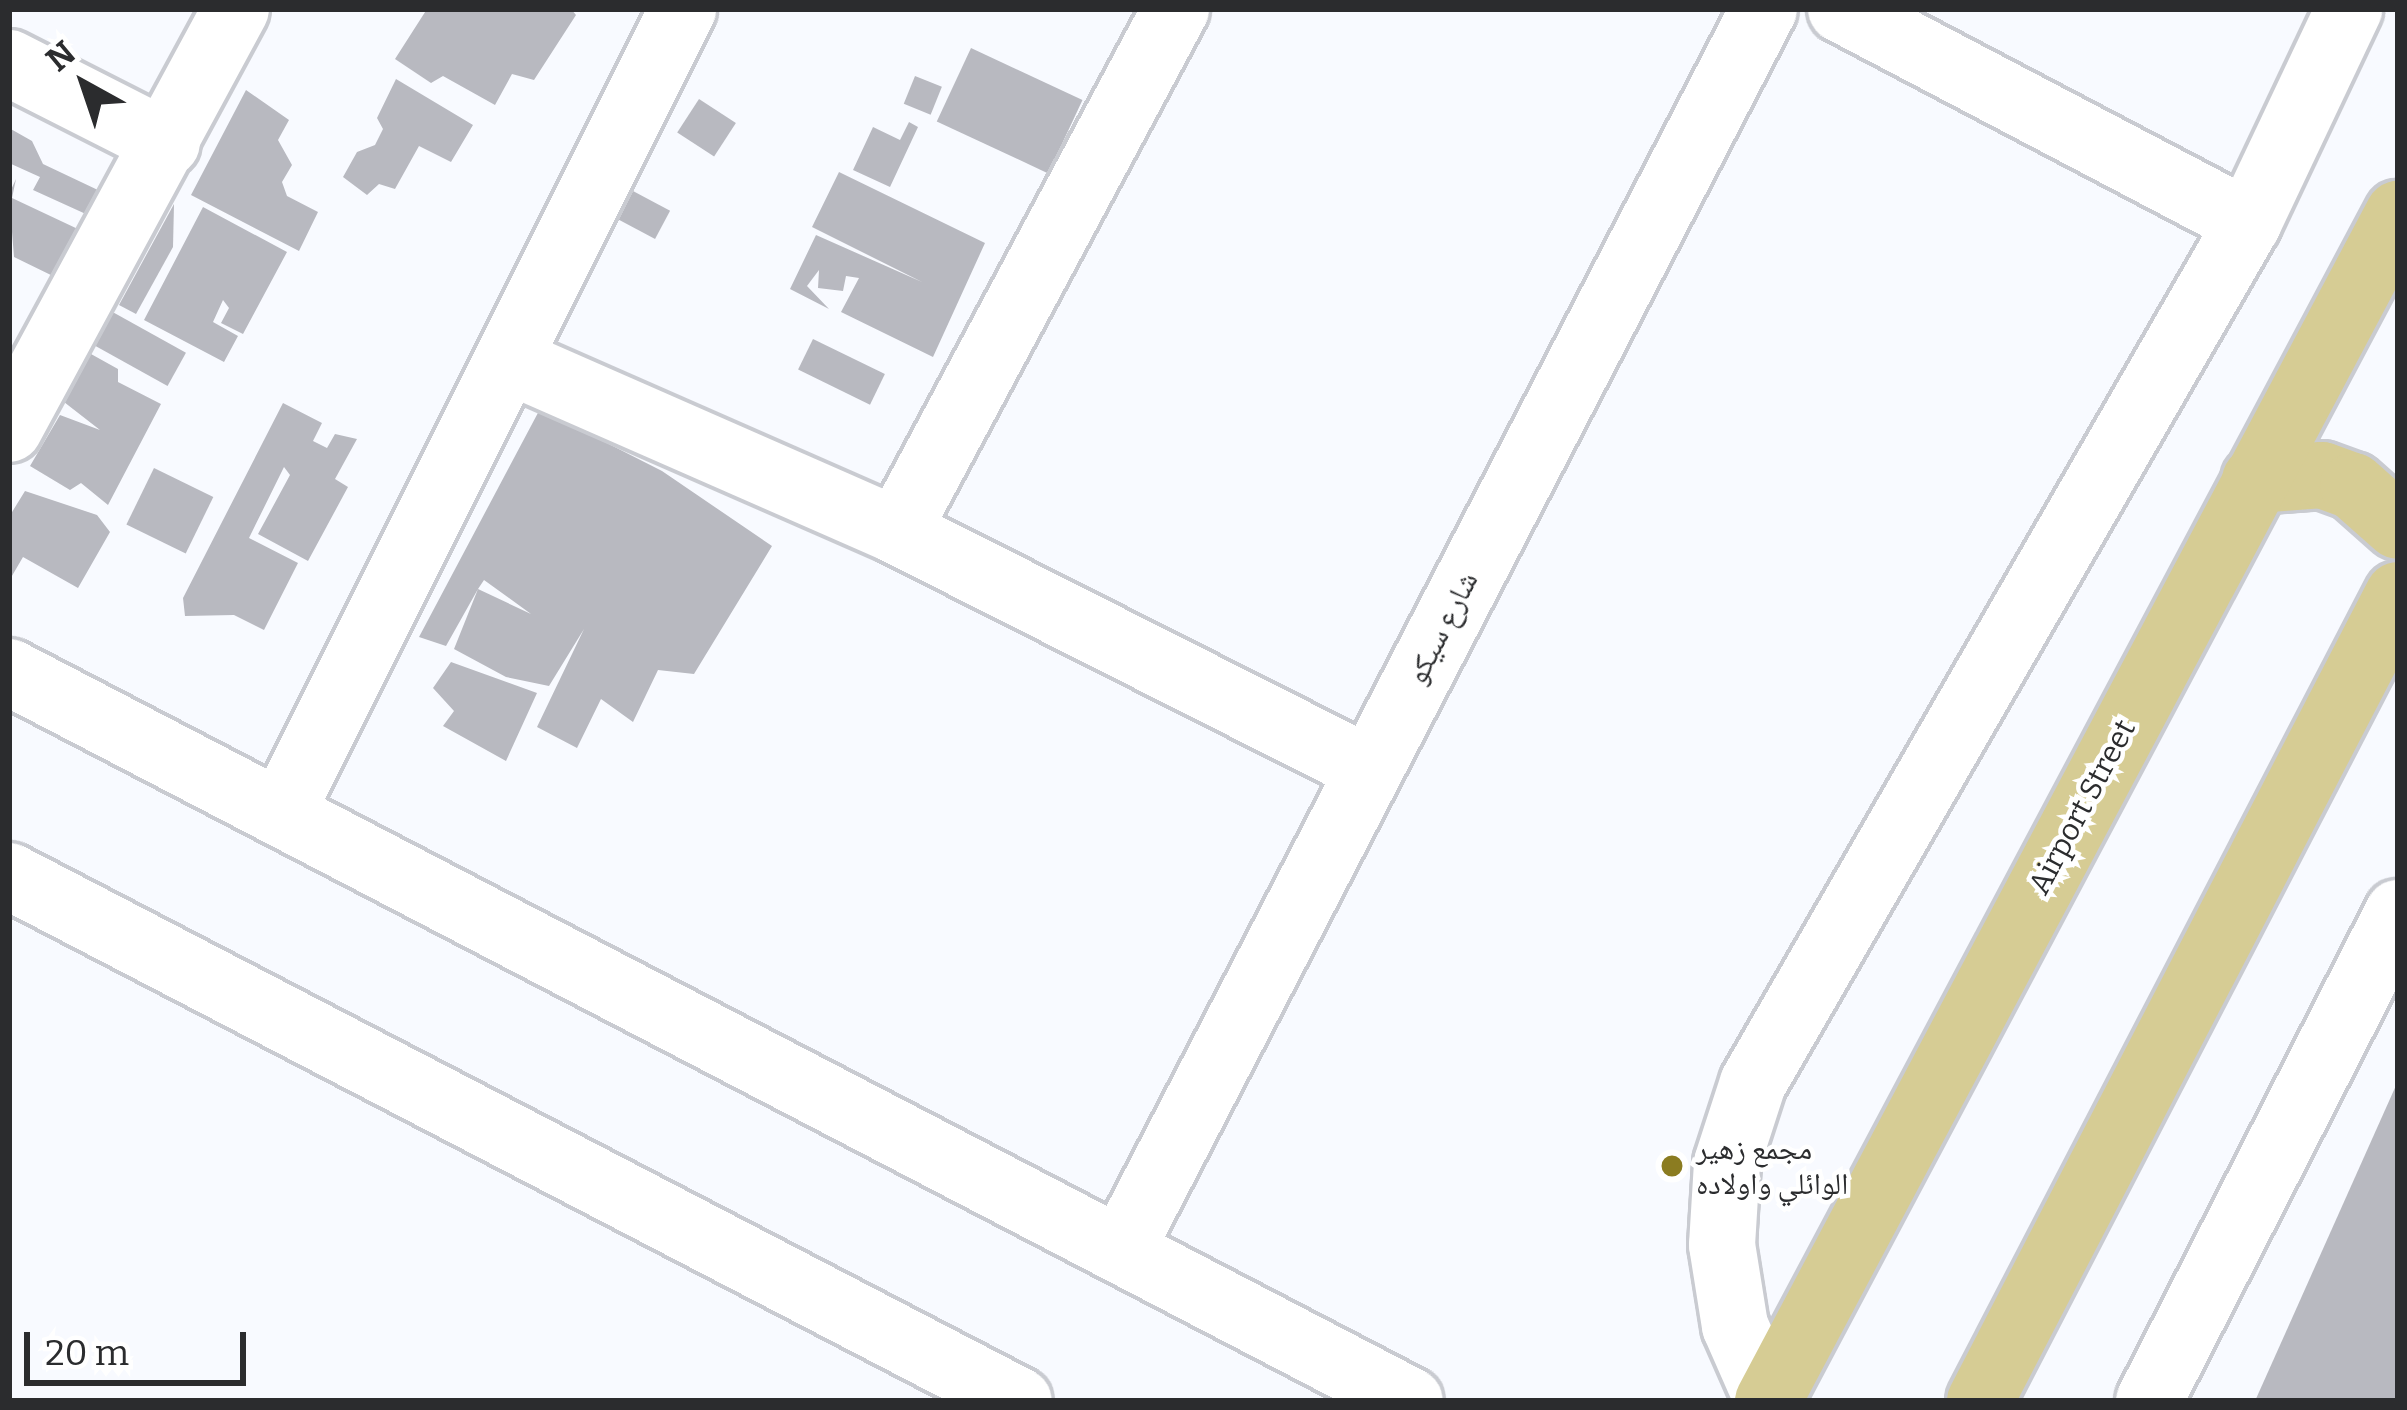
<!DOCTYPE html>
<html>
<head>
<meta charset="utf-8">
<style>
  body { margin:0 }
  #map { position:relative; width:2407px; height:1410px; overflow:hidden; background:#f8faff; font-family:Bitter,"Noto Naskh Arabic",serif }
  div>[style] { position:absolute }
  .building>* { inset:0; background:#b8b9c0; transform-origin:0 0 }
  .roads { filter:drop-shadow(3px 0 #c9cbd1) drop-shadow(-3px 0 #c9cbd1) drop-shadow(0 3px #c9cbd1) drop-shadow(0 -3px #c9cbd1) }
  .minor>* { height:66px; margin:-33px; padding:0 33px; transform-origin:33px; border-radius:33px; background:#fff }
  .major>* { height:66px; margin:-33px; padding:0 33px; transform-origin:33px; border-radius:33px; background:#d6cc94 }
  .dots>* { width:33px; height:33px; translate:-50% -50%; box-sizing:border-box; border:6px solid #fff; border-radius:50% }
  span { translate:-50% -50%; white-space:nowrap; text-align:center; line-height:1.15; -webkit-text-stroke:9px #fff; paint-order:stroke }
  .street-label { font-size:30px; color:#2b2c2e }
  .poi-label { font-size:30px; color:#2b2c2e }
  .left { translate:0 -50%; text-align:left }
  .frame { position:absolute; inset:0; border:12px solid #2b2c2e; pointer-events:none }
  .north { position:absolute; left:24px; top:24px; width:120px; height:120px; -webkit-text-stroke:9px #fff; paint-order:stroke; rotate:320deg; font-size:33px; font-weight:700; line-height:48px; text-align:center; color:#2b2c2e }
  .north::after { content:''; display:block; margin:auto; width:42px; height:54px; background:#2b2c2e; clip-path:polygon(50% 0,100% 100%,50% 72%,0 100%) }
  .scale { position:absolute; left:24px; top:1332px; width:222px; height:54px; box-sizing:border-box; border:6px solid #2b2c2e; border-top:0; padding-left:15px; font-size:36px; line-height:42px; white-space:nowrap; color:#2b2c2e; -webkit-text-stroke:9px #fff; paint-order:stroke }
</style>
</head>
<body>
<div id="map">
  <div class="building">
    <div style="clip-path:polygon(427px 9px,571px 9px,576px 15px,534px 80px,512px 74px,495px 105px,443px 76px,431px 83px,395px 59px)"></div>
    <div style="left:971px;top:48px;width:123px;height:81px;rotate:25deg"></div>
    <div style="left:915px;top:76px;width:29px;height:30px;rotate:22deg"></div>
    <div style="clip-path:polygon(396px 79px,473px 125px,451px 162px,419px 146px,395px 189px,379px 184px,367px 195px,343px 177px,357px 152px,375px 145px,383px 129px,377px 118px)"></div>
    <div style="clip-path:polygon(246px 90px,289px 120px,278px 140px,292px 165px,282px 182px,287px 196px,318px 212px,299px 251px,191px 195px)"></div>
    <div style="left:699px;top:99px;width:44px;height:40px;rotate:33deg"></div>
    <div style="clip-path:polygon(909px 122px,918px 127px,890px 187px,853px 170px,873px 127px,900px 140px)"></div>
    <div style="clip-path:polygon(9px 128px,32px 141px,43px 164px,100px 191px,88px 215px,33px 190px,40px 177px,9px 163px)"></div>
    <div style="clip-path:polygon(839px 172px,985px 243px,933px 357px,841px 312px,859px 278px,846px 276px,843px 291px,818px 288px,819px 270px,807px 286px,829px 309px,790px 289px,816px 235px,922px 282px,812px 227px)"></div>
    <div style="clip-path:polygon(16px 179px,12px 198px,80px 230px,57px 278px,14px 257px,9px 194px)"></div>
    <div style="left:633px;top:191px;width:42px;height:32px;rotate:28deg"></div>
    <div style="clip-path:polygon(174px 204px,173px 247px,136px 314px,119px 305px)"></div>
    <div style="clip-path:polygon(203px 207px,287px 252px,243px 334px,221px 323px,229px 308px,223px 300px,213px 322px,238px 336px,224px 362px,144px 320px)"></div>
    <div style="left:109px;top:310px;width:88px;height:38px;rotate:29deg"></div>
    <div style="left:813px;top:339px;width:80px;height:34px;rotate:26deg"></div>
    <div style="clip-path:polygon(91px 354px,118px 369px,118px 382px,161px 404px,108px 505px,81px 483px,70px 490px,30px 466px,60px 415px,100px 430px,64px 402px)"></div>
    <div style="clip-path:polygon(283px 403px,322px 423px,313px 441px,327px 448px,335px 434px,357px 439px,335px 479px,348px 487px,308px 561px,258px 534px,290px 475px,284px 467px,249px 538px,298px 563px,264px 630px,234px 615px,185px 616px,183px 598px)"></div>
    <div style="clip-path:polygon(540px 409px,662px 471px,772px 546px,694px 674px,658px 670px,633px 722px,601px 699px,577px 748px,537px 727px,584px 629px,549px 686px,506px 677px,454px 649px,478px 589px,531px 614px,484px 580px,478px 589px,446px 646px,419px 637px)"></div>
    <div style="left:154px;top:468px;width:66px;height:63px;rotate:26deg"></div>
    <div style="clip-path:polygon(25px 491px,97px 515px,110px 532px,78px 588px,23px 557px,9px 581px,9px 517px)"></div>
    <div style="clip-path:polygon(451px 662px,537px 693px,506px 761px,443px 726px,454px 711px,433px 688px)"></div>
    <div style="clip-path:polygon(2398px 1081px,2398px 1401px,2255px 1401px)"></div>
  </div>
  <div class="roads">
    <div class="minor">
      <div style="left:1841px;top:9px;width:460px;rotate:27.7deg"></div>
      <div style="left:9px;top:63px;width:177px;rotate:26.9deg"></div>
      <div style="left:508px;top:360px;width:425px;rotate:23.7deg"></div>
      <div style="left:897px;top:531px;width:592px;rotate:-61.88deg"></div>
      <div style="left:9px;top:429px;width:477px;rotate:-61.6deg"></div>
      <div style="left:897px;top:531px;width:528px;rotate:26.81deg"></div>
      <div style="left:9px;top:672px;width:1579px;rotate:27.49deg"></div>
      <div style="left:281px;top:813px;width:899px;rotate:-63.43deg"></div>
      <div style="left:9px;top:876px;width:1138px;rotate:27.47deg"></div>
      <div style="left:1122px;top:1248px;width:1395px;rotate:-62.61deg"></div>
      <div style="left:1768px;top:1401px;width:82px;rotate:-113.7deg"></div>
      <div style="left:1735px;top:1326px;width:82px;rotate:-99.1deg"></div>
      <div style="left:1722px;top:1245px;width:82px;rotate:-86.5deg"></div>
      <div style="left:1727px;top:1163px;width:84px;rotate:-72deg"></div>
      <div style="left:1753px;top:1083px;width:992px;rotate:-60.08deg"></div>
      <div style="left:2248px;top:223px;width:237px;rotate:-64.7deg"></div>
      <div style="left:2149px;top:1401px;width:548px;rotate:-62.97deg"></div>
    </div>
    <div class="major">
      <div style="left:2255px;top:480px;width:67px;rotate:-4.3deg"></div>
      <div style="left:2322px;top:475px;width:33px;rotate:20deg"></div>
      <div style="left:2353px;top:486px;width:60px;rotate:41.6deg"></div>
      <div style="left:1768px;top:1401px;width:1344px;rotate:-62.04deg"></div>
      <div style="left:1980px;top:1401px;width:908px;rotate:-62.59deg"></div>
    </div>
  </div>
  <div class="dots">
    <div style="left:1672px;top:1166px;background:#8b7c21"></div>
  </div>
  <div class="street-label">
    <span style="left:1442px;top:628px;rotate:-63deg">شارع سيكو</span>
    <span style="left:2082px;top:807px;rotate:-62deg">Airport Street</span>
  </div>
  <div class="poi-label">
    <span class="left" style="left:1696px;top:1166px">مجمع زهير<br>الوائلي واولاده</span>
  </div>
  <div class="frame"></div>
  <div class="north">N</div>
  <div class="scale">20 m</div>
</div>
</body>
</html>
